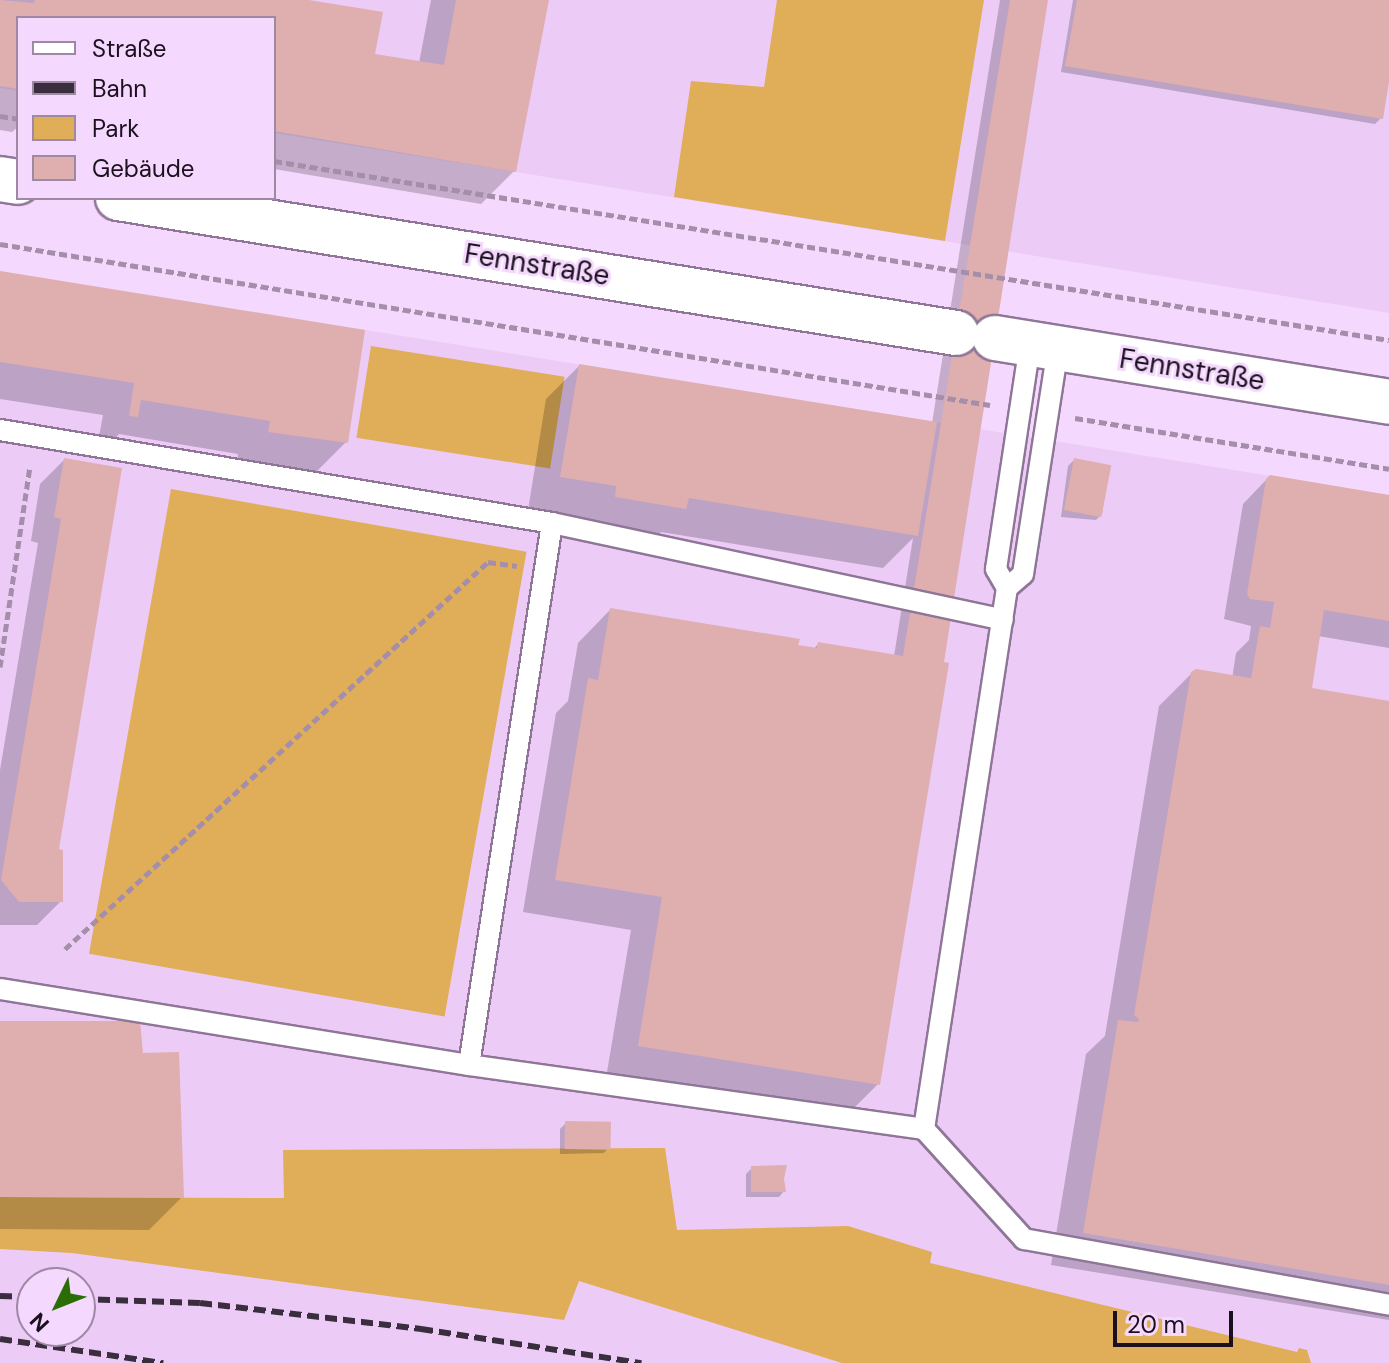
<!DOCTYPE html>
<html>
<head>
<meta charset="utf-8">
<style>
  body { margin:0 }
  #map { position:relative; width:1389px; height:1363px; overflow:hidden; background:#f5d8fd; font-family:"DM Sans",sans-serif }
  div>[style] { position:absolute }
  .built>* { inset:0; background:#eccbf6 }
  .green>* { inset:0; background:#e0ad58; transform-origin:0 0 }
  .shadow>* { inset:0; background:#0003 }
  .building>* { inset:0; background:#dfaeae; transform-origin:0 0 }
  .path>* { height:5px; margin-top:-2.5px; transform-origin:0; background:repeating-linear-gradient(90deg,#a48eaa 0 8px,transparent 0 12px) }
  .roads { filter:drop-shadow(2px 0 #8f7697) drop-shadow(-2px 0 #8f7697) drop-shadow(0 2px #8f7697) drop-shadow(0 -2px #8f7697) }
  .lane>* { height:20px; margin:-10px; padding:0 10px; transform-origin:10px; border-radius:10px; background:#fff }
  .secondary>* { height:44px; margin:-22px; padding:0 22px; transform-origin:22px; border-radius:22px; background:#fff }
  .rail>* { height:6px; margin-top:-3px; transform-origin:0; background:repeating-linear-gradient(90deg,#3a2d3e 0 12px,transparent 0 18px) }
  span { translate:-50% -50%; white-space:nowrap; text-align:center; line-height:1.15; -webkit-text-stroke:6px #f5d8fd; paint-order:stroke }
  .street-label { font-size:28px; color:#1b111e }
  .legend { position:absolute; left:16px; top:16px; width:260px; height:184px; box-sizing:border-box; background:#f5d8fd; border:2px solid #9e88a4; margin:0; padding:10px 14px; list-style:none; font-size:24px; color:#1b111e }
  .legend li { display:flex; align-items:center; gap:16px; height:40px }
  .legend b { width:40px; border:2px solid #9e88a4 }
  .north { position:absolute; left:16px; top:1267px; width:80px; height:80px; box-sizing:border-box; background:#f5d8fd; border:2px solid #9e88a4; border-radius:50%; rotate:227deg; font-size:22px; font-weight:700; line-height:32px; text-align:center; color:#1b111e }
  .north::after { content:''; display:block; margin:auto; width:28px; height:36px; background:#2a6d05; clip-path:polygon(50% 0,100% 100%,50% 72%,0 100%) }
  .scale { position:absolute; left:1113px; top:1311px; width:120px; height:36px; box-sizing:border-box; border:4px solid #1b111e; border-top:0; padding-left:10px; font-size:24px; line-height:28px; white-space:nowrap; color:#1b111e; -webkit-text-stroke:6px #f5d8fd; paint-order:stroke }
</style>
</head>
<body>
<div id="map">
  <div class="built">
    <div style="clip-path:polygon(0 0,1389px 0,1389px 313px,274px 133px,274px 18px,18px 18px,18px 91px,0 88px)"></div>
    <div style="clip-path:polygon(evenodd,0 271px,1389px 495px,1389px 1363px,0 1363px,0 271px,32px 1283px,80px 1283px,80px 1331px,32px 1331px,32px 1283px)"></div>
  </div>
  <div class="green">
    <div style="clip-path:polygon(777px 0,984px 0,945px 241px,674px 197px,691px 81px,764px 87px)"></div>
    <div style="left:371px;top:346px;width:196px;height:93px;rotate:9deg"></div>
    <div style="left:171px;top:489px;width:361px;height:472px;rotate:10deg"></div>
    <div style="clip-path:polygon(665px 1148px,677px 1230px,848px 1226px,932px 1252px,930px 1263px,1297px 1352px,1299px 1348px,1307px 1350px,1311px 1363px,842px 1363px,579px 1281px,564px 1320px,72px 1253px,0 1249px,0 1197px,284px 1198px,283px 1150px)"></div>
  </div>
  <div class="shadow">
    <div style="clip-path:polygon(0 0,297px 0,373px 56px,419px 63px,431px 0,546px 0,514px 171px,481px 204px,274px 169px,274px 18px,18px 18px,18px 127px,12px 132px,0 130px)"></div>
    <div style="clip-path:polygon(1000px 0,1046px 0,878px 1084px,845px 1117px,606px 1078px,631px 930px,523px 912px,556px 713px,568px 701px,578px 643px,610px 610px,813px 650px,818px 644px,894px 656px,913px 538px,883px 568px,661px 532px,652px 541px,583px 529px,585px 519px,528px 510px,546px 399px,579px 366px,932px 423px)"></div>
    <div style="clip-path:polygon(1073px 0,1389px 0,1389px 70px,1381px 118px,1375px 124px,1061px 72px)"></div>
    <div style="clip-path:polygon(0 273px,346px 442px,313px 475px,237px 464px,238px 454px,119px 434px,104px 449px,97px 448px,103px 415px,0 399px)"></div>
    <div style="clip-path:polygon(64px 460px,57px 851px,61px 901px,37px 925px,0 925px,0 770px,38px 543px,31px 541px,40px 484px)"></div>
    <div style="clip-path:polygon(1074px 460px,1109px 468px,1102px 514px,1096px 520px,1061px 517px,1068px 466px)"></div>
    <div style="clip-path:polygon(1267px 479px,1389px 497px,1389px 648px,1318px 636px,1306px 691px,1389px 705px,1389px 1320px,1051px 1265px,1086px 1054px,1105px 1036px,1159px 706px,1192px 673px,1232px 679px,1236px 653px,1249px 640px,1251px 626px,1224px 619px,1243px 504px)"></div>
    <div style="clip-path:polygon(0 1023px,141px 1055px,182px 1197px,149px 1230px,0 1229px)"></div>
    <div style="clip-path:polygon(566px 1123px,609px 1147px,604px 1153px,560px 1154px,560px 1129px)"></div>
    <div style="clip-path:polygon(752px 1168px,784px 1191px,779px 1197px,746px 1197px,746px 1174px)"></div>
  </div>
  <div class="building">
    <div style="clip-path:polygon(0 0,34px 3px,35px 0,309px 0,383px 12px,375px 54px,444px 65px,456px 0,549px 0,516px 172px,274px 131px,274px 18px,18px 18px,18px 89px,0 86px)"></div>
    <div style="clip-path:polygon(1010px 0,1048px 0,944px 662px,949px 663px,880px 1085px,638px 1046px,662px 897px,555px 880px,588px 678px,598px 680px,610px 608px,800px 639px,798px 645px,817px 648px,818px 642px,903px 656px)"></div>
    <div style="clip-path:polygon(1077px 0,1389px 0,1389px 82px,1383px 119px,1065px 66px)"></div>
    <div style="clip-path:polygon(0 271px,365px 330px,348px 443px,268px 432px,270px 421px,141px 400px,138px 417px,129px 416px,134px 383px,0 362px)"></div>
    <div style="clip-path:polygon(579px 364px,937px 422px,918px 536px,689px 498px,686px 509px,615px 497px,616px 486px,560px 477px)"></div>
    <div style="clip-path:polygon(64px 458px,122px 468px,59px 849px,63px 850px,63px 902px,19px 902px,1px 880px,61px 519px,54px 517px)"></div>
    <div style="left:1074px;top:458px;width:38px;height:53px;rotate:11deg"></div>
    <div style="clip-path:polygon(1270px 475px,1389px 495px,1389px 621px,1324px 610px,1312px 688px,1389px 701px,1389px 1285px,1083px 1233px,1118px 1020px,1138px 1022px,1139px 1019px,1134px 1015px,1191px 672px,1196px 669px,1251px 678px,1260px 626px,1270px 628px,1274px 602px,1250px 599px,1247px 594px,1266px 479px)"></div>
    <div style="clip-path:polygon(0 1021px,140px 1021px,143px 1053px,179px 1052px,184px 1198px,0 1197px)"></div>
    <div style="left:565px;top:1121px;width:46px;height:28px;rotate:1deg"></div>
    <div style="clip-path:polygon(787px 1165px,784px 1179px,786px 1192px,751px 1192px,751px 1166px)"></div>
  </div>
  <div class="path">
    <div style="left:0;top:116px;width:18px;rotate:9deg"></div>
    <div style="left:274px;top:161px;width:1129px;rotate:9.12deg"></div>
    <div style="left:0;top:244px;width:1003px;rotate:9.24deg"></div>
    <div style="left:1075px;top:418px;width:318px;rotate:9.2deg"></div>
    <div style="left:0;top:667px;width:203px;rotate:-81.5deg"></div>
    <div style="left:65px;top:949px;width:573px;rotate:-42.46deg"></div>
    <div style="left:488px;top:562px;width:29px;rotate:8deg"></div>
  </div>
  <div class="roads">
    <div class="lane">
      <div style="left:0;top:430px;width:560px;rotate:9.56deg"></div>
      <div style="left:552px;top:523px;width:548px;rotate:98.71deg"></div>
      <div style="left:469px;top:1065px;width:475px;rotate:-170.8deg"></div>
      <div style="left:552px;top:523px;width:461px;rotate:12.1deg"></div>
      <div style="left:1007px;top:588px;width:21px;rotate:-41deg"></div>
      <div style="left:1023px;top:574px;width:229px;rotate:-81.2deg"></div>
      <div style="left:469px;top:1065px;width:459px;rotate:8deg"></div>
      <div style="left:924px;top:1129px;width:547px;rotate:-81.28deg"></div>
      <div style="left:1007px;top:588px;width:22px;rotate:-120deg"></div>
      <div style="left:996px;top:569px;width:228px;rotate:-81.4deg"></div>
      <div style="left:924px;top:1129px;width:149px;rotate:47.7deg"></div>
      <div style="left:1024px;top:1239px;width:371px;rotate:10.2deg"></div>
    </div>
    <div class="secondary">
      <div style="left:0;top:179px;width:18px;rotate:9deg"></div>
      <div style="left:118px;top:198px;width:849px;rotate:9.15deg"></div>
      <div style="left:995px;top:338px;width:399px;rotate:9.2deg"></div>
    </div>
  </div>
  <div class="rail">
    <div style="left:0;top:1296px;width:32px;rotate:2deg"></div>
    <div style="left:80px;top:1299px;width:120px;rotate:1.9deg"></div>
    <div style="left:200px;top:1303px;width:223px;rotate:6.7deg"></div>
    <div style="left:421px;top:1329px;width:223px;rotate:8.8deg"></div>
    <div style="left:0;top:1339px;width:165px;rotate:8.4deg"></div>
  </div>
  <div class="street-label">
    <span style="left:537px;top:265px;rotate:9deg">Fennstraße</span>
    <span style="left:1192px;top:370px;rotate:9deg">Fennstraße</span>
  </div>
  <ul class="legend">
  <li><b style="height:10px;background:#fff"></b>Straße</li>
  <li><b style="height:10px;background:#3a2d3e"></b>Bahn</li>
  <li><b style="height:22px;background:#e0ad58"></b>Park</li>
  <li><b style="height:22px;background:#dfaeae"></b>Gebäude</li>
  </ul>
  <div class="north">N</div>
  <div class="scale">20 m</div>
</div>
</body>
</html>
